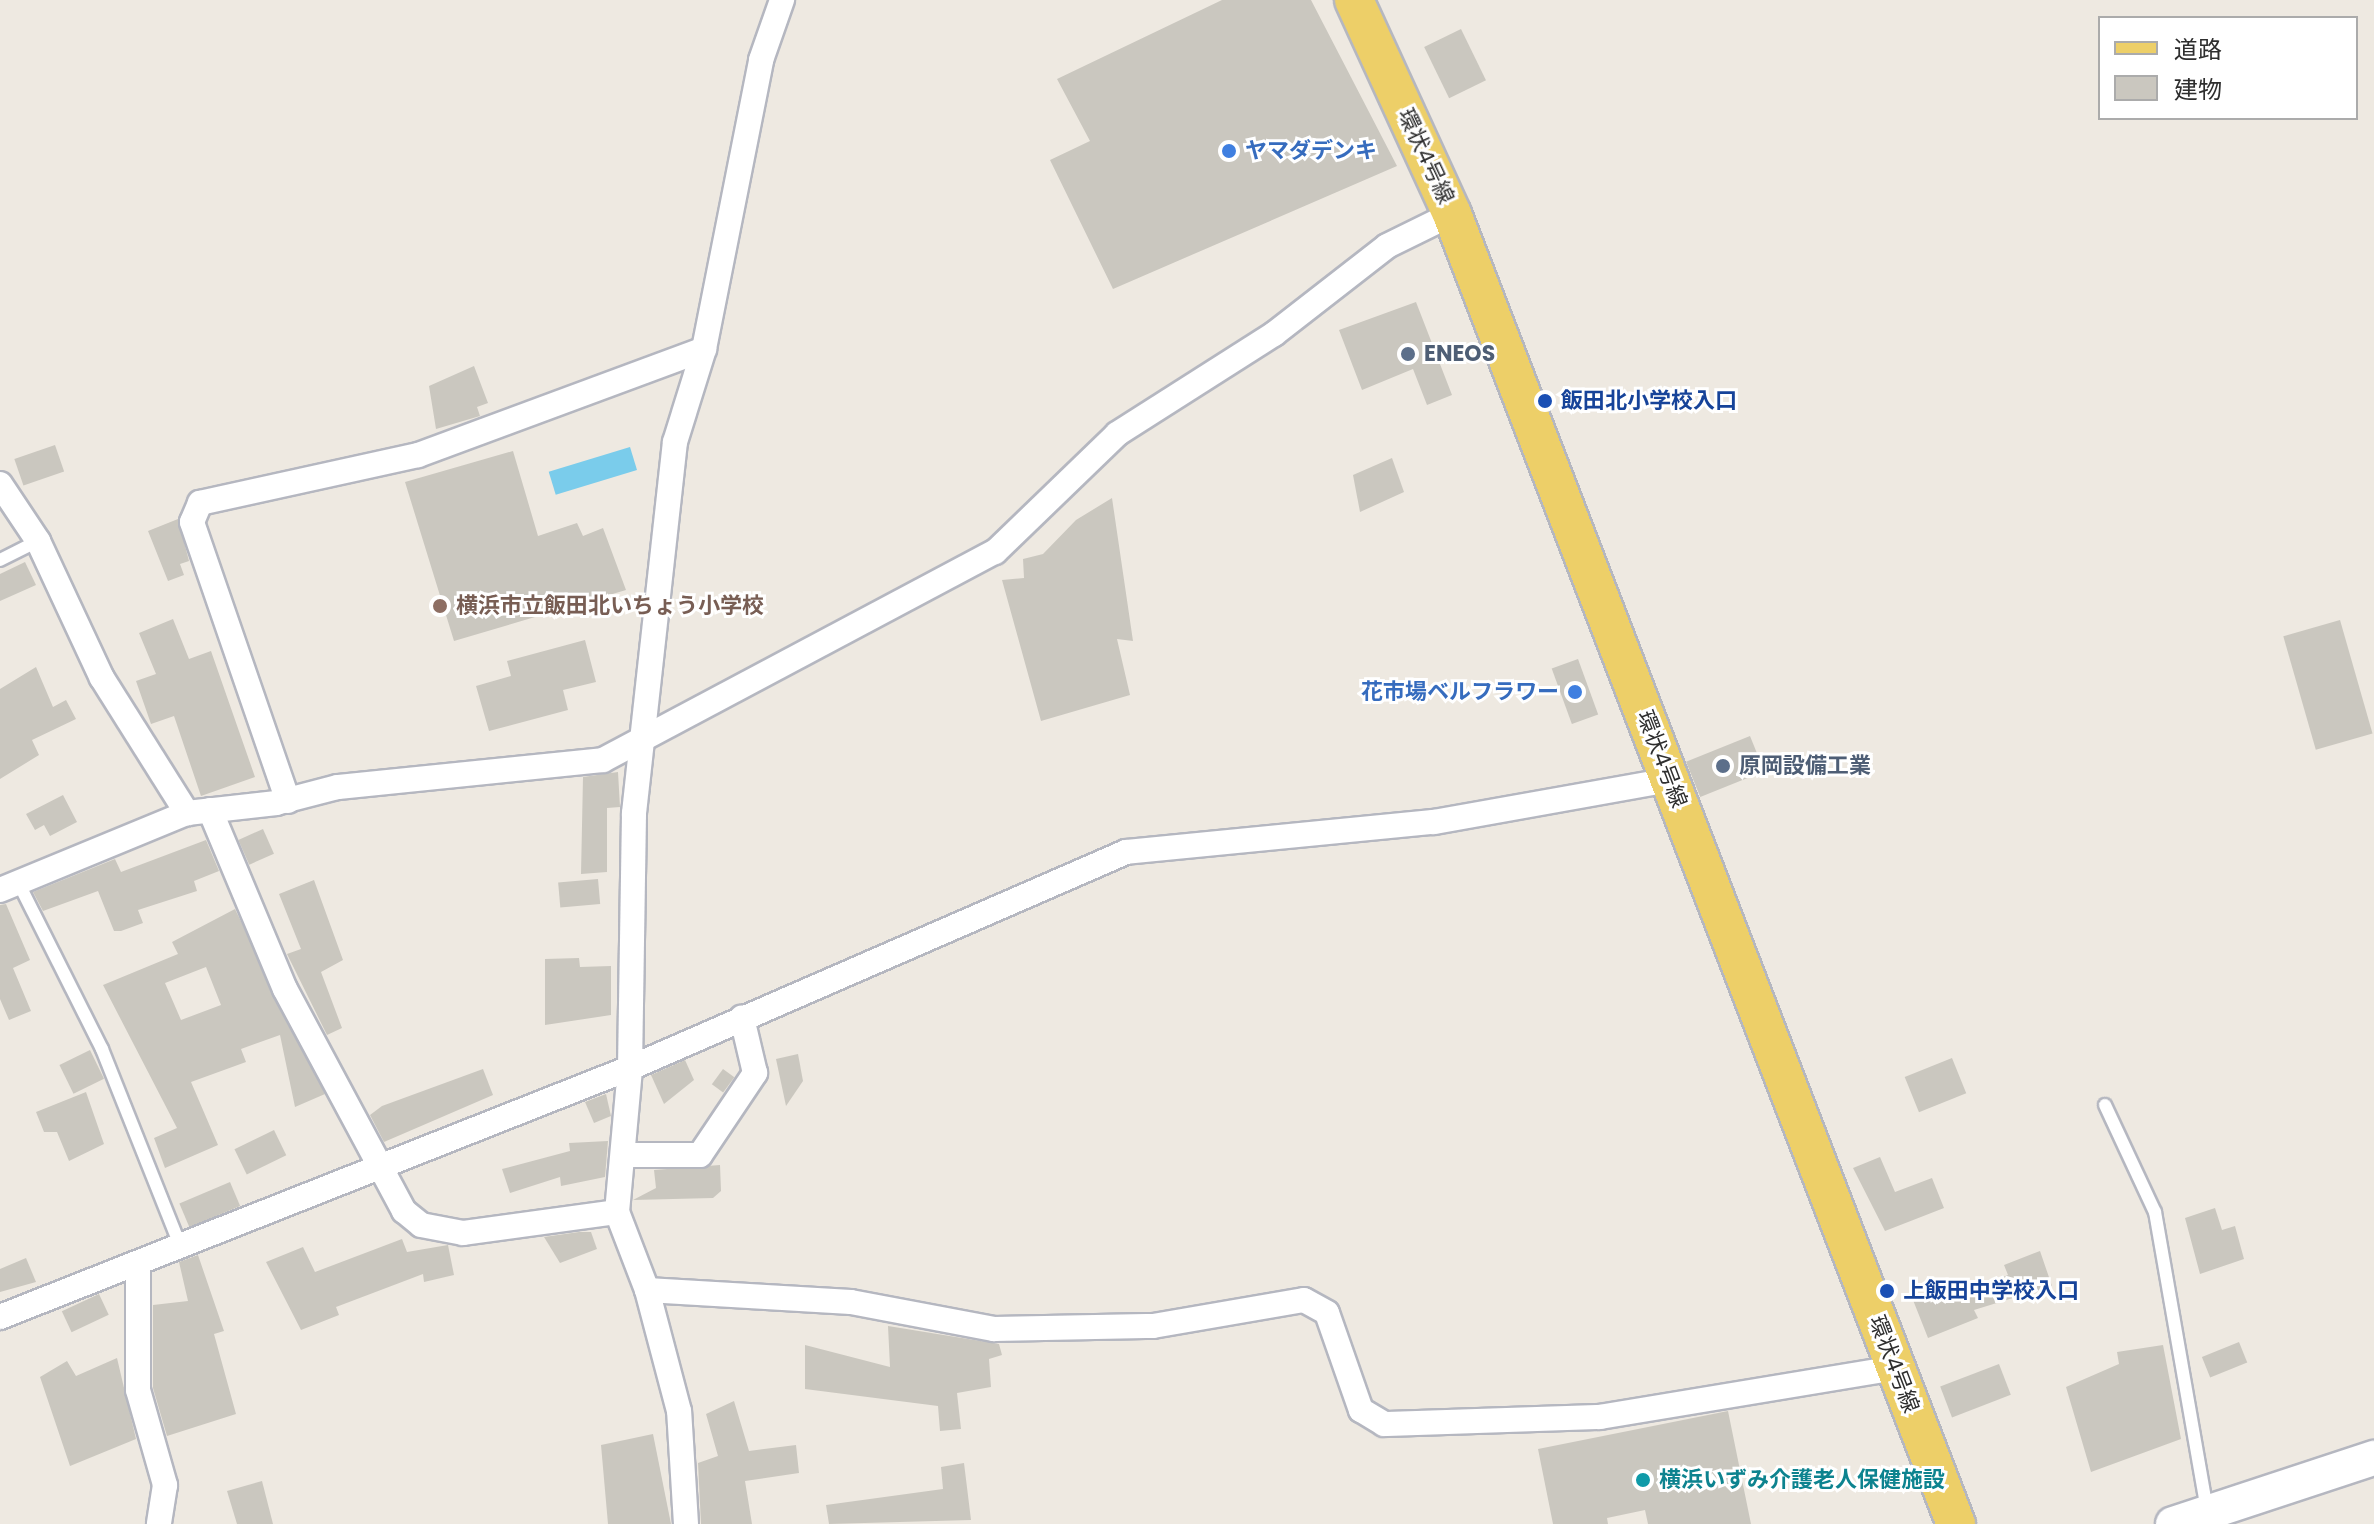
<!DOCTYPE html>
<html>
<head>
<meta charset="utf-8">
<style>
  body { margin:0 }
  #map { position:relative; width:2374px; height:1524px; overflow:hidden; background:#eee9e1; font-family:Poppins,"Noto Sans JP",sans-serif }
  div>[style] { position:absolute }
  .water>* { inset:0; background:#7acceb; transform-origin:0 0 }
  .building>* { inset:0; background:#cac7bf; transform-origin:0 0 }
  .roads { filter:drop-shadow(2px 0 #b5b7c0) drop-shadow(-2px 0 #b5b7c0) drop-shadow(0 2px #b5b7c0) drop-shadow(0 -2px #b5b7c0) }
  .lane>* { height:12px; margin:-6px; padding:0 6px; transform-origin:6px; border-radius:6px; background:#fff }
  .street>* { height:24px; margin:-12px; padding:0 12px; transform-origin:12px; border-radius:12px; background:#fff }
  .secondary>* { height:34px; margin:-17px; padding:0 17px; transform-origin:17px; border-radius:17px; background:#fff }
  .primary>* { height:38px; margin:-19px; padding:0 19px; transform-origin:19px; border-radius:19px; background:#edcf68 }
  .dots>* { width:22px; height:22px; translate:-50% -50%; box-sizing:border-box; border:4px solid #fff; border-radius:50% }
  span { translate:-50% -50%; white-space:nowrap; text-align:center; line-height:1.15; -webkit-text-stroke:6px #fff; paint-order:stroke }
  .shop-label { font-size:22px; color:#366cbe; font-weight:700 }
  .left { translate:0 -50%; text-align:left }
  .right { translate:-100% -50%; text-align:right }
  .street-label { font-size:22px; color:#2e2e2e }
  .service-label { font-size:22px; color:#4e5e75; font-weight:700 }
  .transit-label { font-size:22px; color:#164399; font-weight:700 }
  .education-label { font-size:22px; color:#785e54; font-weight:700 }
  .culture-label { font-size:22px; color:#0d838f; font-weight:700 }
  .legend { position:absolute; left:2098px; top:16px; width:260px; height:104px; box-sizing:border-box; background:#fff; border:2px solid #ababab; margin:0; padding:10px 14px; list-style:none; font-size:24px; color:#2e2e2e }
  .legend li { display:flex; align-items:center; gap:16px; height:40px }
  .legend b { width:40px; border:2px solid #ababab }
</style>
</head>
<body>
<div id="map">
  <div class="water">
    <div style="left:630px;top:447px;width:24px;height:85px;rotate:73deg"></div>
  </div>
  <div class="building">
    <div style="clip-path:polygon(1222px 0,1311px 0,1397px 166px,1113px 289px,1050px 160px,1090px 141px,1057px 79px)"></div>
    <div style="left:1461px;top:29px;width:57px;height:41px;rotate:64deg"></div>
    <div style="clip-path:polygon(1416px 302px,1452px 395px,1427px 405px,1413px 369px,1362px 390px,1339px 330px)"></div>
    <div style="clip-path:polygon(474px 366px,488px 403px,477px 407px,480px 416px,436px 429px,429px 386px)"></div>
    <div style="left:55px;top:445px;width:28px;height:43px;rotate:71deg"></div>
    <div style="clip-path:polygon(513px 451px,538px 536px,577px 523px,583px 536px,603px 528px,626px 590px,454px 641px,405px 482px)"></div>
    <div style="clip-path:polygon(1392px 458px,1404px 492px,1360px 512px,1353px 475px)"></div>
    <div style="clip-path:polygon(1112px 498px,1133px 641px,1117px 639px,1130px 695px,1041px 721px,1002px 580px,1024px 578px,1023px 559px,1043px 554px,1076px 520px)"></div>
    <div style="clip-path:polygon(178px 519px,189px 561px,180px 564px,184px 575px,168px 581px,148px 531px)"></div>
    <div style="clip-path:polygon(25px 562px,36px 585px,0 601px,0 574px)"></div>
    <div style="clip-path:polygon(173px 619px,189px 659px,211px 651px,255px 777px,201px 796px,174px 716px,151px 724px,136px 681px,156px 674px,139px 633px)"></div>
    <div style="left:2340px;top:620px;width:118px;height:59px;rotate:74deg"></div>
    <div style="clip-path:polygon(585px 640px,596px 682px,563px 690px,568px 710px,489px 731px,476px 686px,511px 676px,507px 661px)"></div>
    <div style="left:1578px;top:659px;width:59px;height:28px;rotate:70deg"></div>
    <div style="clip-path:polygon(36px 667px,53px 707px,66px 700px,76px 719px,32px 740px,39px 755px,0 779px,0 689px)"></div>
    <div style="left:1750px;top:736px;width:38px;height:69px;rotate:68deg"></div>
    <div style="clip-path:polygon(618px 772px,620px 807px,607px 808px,607px 872px,581px 874px,583px 777px)"></div>
    <div style="clip-path:polygon(63px 795px,77px 822px,50px 836px,44px 825px,35px 830px,26px 814px)"></div>
    <div style="left:263px;top:829px;width:27px;height:27px;rotate:66deg"></div>
    <div style="clip-path:polygon(206px 840px,219px 871px,194px 881px,197px 891px,138px 910px,143px 923px,121px 931px,114px 931px,98px 891px,43px 911px,33px 892px,115px 859px,121px 872px)"></div>
    <div style="left:598px;top:879px;width:25px;height:40px;rotate:85deg"></div>
    <div style="clip-path:polygon(314px 880px,343px 960px,321px 972px,342px 1028px,327px 1035px,287px 954px,301px 949px,279px 894px)"></div>
    <div style="clip-path:polygon(6px 904px,30px 960px,13px 968px,31px 1011px,9px 1020px,0 999px,0 905px)"></div>
    <div style="clip-path:polygon(evenodd,235px 909px,325px 1094px,295px 1107px,280px 1035px,241px 1049px,246px 1062px,191px 1082px,218px 1145px,165px 1168px,154px 1138px,177px 1128px,103px 985px,178px 954px,172px 942px,235px 909px,206px 967px,221px 1005px,181px 1020px,165px 983px,206px 967px)"></div>
    <div style="clip-path:polygon(579px 958px,580px 967px,611px 966px,611px 1015px,545px 1025px,545px 959px)"></div>
    <div style="left:90px;top:1050px;width:32px;height:34px;rotate:64deg"></div>
    <div style="clip-path:polygon(798px 1054px,803px 1081px,786px 1106px,776px 1059px)"></div>
    <div style="left:1952px;top:1058px;width:38px;height:51px;rotate:68deg"></div>
    <div style="clip-path:polygon(685px 1060px,694px 1080px,664px 1104px,651px 1075px)"></div>
    <div style="clip-path:polygon(483px 1069px,493px 1095px,384px 1142px,370px 1115px,382px 1106px)"></div>
    <div style="left:723px;top:1069px;width:14px;height:19px;rotate:36deg"></div>
    <div style="clip-path:polygon(86px 1092px,104px 1144px,69px 1161px,57px 1132px,44px 1132px,36px 1112px)"></div>
    <div style="clip-path:polygon(606px 1094px,611px 1116px,594px 1123px,585px 1102px)"></div>
    <div style="left:274px;top:1130px;width:28px;height:44px;rotate:64deg"></div>
    <div style="clip-path:polygon(608px 1141px,605px 1177px,561px 1186px,560px 1177px,510px 1193px,502px 1169px,570px 1151px,569px 1143px)"></div>
    <div style="clip-path:polygon(1880px 1157px,1895px 1192px,1932px 1178px,1944px 1208px,1885px 1231px,1853px 1168px)"></div>
    <div style="clip-path:polygon(720px 1165px,721px 1191px,713px 1198px,633px 1200px,656px 1188px,654px 1170px)"></div>
    <div style="left:230px;top:1182px;width:26px;height:55px;rotate:67deg"></div>
    <div style="clip-path:polygon(2215px 1208px,2222px 1230px,2235px 1226px,2244px 1259px,2200px 1274px,2185px 1218px)"></div>
    <div style="clip-path:polygon(579px 1232px,591px 1232px,597px 1249px,560px 1263px,544px 1237px)"></div>
    <div style="clip-path:polygon(402px 1239px,407px 1252px,448px 1245px,454px 1275px,424px 1282px,423px 1274px,336px 1307px,339px 1315px,301px 1330px,266px 1262px,303px 1247px,315px 1272px)"></div>
    <div style="clip-path:polygon(2040px 1251px,2052px 1286px,1974px 1310px,1978px 1318px,1928px 1338px,1913px 1300px,1962px 1280px,1967px 1291px,2008px 1275px,2004px 1265px)"></div>
    <div style="clip-path:polygon(198px 1255px,224px 1331px,214px 1334px,236px 1414px,167px 1436px,153px 1388px,153px 1305px,188px 1301px,179px 1262px)"></div>
    <div style="clip-path:polygon(26px 1258px,36px 1282px,0 1292px,0 1269px)"></div>
    <div style="left:99px;top:1294px;width:23px;height:41px;rotate:65deg"></div>
    <div style="clip-path:polygon(888px 1326px,999px 1344px,1002px 1355px,989px 1359px,991px 1387px,957px 1393px,961px 1429px,940px 1431px,938px 1406px,805px 1389px,805px 1345px,890px 1367px)"></div>
    <div style="left:2239px;top:1342px;width:22px;height:40px;rotate:68deg"></div>
    <div style="clip-path:polygon(2163px 1345px,2181px 1439px,2091px 1472px,2066px 1387px,2119px 1364px,2117px 1352px)"></div>
    <div style="clip-path:polygon(117px 1358px,136px 1439px,70px 1466px,40px 1377px,67px 1361px,76px 1376px)"></div>
    <div style="left:1999px;top:1364px;width:33px;height:63px;rotate:69deg"></div>
    <div style="clip-path:polygon(734px 1401px,749px 1451px,796px 1445px,799px 1473px,745px 1481px,752px 1524px,701px 1524px,698px 1463px,718px 1456px,706px 1414px)"></div>
    <div style="clip-path:polygon(1728px 1411px,1751px 1524px,1648px 1524px,1645px 1510px,1607px 1518px,1608px 1524px,1553px 1524px,1538px 1449px)"></div>
    <div style="clip-path:polygon(653px 1434px,671px 1524px,608px 1524px,601px 1445px)"></div>
    <div style="clip-path:polygon(964px 1463px,971px 1520px,829px 1524px,826px 1505px,943px 1489px,941px 1467px)"></div>
    <div style="clip-path:polygon(262px 1481px,273px 1524px,237px 1524px,227px 1491px)"></div>
  </div>
  <div class="roads">
    <div class="lane">
      <div style="left:0;top:560px;width:42px;rotate:-26.6deg"></div>
      <div style="left:17px;top:880px;width:189px;rotate:63.3deg"></div>
      <div style="left:102px;top:1049px;width:214px;rotate:68.3deg"></div>
      <div style="left:2105px;top:1105px;width:118px;rotate:65deg"></div>
      <div style="left:2155px;top:1212px;width:303px;rotate:80.1deg"></div>
    </div>
    <div class="street">
      <div style="left:0;top:484px;width:69px;rotate:56.3deg"></div>
      <div style="left:38px;top:541px;width:151px;rotate:65deg"></div>
      <div style="left:102px;top:678px;width:160px;rotate:57.8deg"></div>
      <div style="left:288px;top:801px;width:295px;rotate:-109deg"></div>
      <div style="left:192px;top:522px;width:21px;rotate:-67deg"></div>
      <div style="left:200px;top:503px;width:223px;rotate:-12.4deg"></div>
      <div style="left:418px;top:455px;width:305px;rotate:-20.3deg"></div>
      <div style="left:210px;top:810px;width:194px;rotate:67.3deg"></div>
      <div style="left:285px;top:989px;width:252px;rotate:61.8deg"></div>
      <div style="left:404px;top:1211px;width:22px;rotate:39deg"></div>
      <div style="left:421px;top:1225px;width:43px;rotate:10.8deg"></div>
      <div style="left:463px;top:1233px;width:155px;rotate:-7.8deg"></div>
      <div style="left:0;top:890px;width:202px;rotate:-22.4deg"></div>
      <div style="left:187px;top:813px;width:90px;rotate:-6.4deg"></div>
      <div style="left:276px;top:803px;width:64px;rotate:-14.5deg"></div>
      <div style="left:338px;top:787px;width:266px;rotate:-5.8deg"></div>
      <div style="left:603px;top:760px;width:444px;rotate:-28deg"></div>
      <div style="left:995px;top:552px;width:170px;rotate:-44deg"></div>
      <div style="left:1117px;top:434px;width:186px;rotate:-32.5deg"></div>
      <div style="left:1274px;top:334px;width:143px;rotate:-37.9deg"></div>
      <div style="left:1387px;top:246px;width:72px;rotate:-26.2deg"></div>
      <div style="left:623px;top:1155px;width:77px"></div>
      <div style="left:700px;top:1155px;width:99px;rotate:-56.1deg"></div>
      <div style="left:755px;top:1073px;width:57px;rotate:-103.3deg"></div>
      <div style="left:138px;top:1264px;width:126px;rotate:90deg"></div>
      <div style="left:138px;top:1390px;width:99px;rotate:74.1deg"></div>
      <div style="left:165px;top:1485px;width:39px;rotate:99deg"></div>
      <div style="left:647px;top:1290px;width:204px;rotate:3.4deg"></div>
      <div style="left:851px;top:1302px;width:146px;rotate:10.7deg"></div>
      <div style="left:994px;top:1329px;width:159px;rotate:-1.1deg"></div>
      <div style="left:1153px;top:1326px;width:153px;rotate:-9.8deg"></div>
      <div style="left:1304px;top:1300px;width:26px;rotate:29deg"></div>
      <div style="left:1327px;top:1313px;width:103px;rotate:70.7deg"></div>
      <div style="left:1361px;top:1410px;width:27px;rotate:31deg"></div>
      <div style="left:1384px;top:1424px;width:216px;rotate:-1.9deg"></div>
      <div style="left:1600px;top:1417px;width:299px;rotate:-9.4deg"></div>
      <div style="left:0;top:1317px;width:677px;rotate:-21.57deg"></div>
      <div style="left:630px;top:1068px;width:541px;rotate:-23.53deg"></div>
      <div style="left:1126px;top:852px;width:309px;rotate:-5.6deg"></div>
      <div style="left:1434px;top:822px;width:240px;rotate:-10.1deg"></div>
      <div style="left:686px;top:1524px;width:113px;rotate:-93.5deg"></div>
      <div style="left:679px;top:1411px;width:125px;rotate:-104.8deg"></div>
      <div style="left:647px;top:1290px;width:84px;rotate:-111deg"></div>
      <div style="left:617px;top:1212px;width:145px;rotate:-84.8deg"></div>
      <div style="left:630px;top:1068px;width:255px;rotate:-89.1deg"></div>
      <div style="left:634px;top:813px;width:373px;rotate:-83.7deg"></div>
      <div style="left:675px;top:442px;width:97px;rotate:-72.7deg"></div>
      <div style="left:704px;top:349px;width:295px;rotate:-78.8deg"></div>
      <div style="left:761px;top:60px;width:64px;rotate:-70.7deg"></div>
    </div>
    <div class="secondary">
      <div style="left:2173px;top:1524px;width:212px;rotate:-18.2deg"></div>
    </div>
    <div class="primary">
      <div style="left:1354px;top:0;width:235px;rotate:65.4deg"></div>
      <div style="left:1452px;top:214px;width:1404px;rotate:68.96deg"></div>
    </div>
  </div>
  <div class="dots">
    <div style="left:1229px;top:151px;background:#3f7fe0"></div>
    <div style="left:1408px;top:354px;background:#5c6f8a"></div>
    <div style="left:1545px;top:401px;background:#1a4fb4"></div>
    <div style="left:440px;top:606px;background:#8d6e63"></div>
    <div style="left:1575px;top:692px;background:#3f7fe0"></div>
    <div style="left:1723px;top:766px;background:#5c6f8a"></div>
    <div style="left:1887px;top:1291px;background:#1a4fb4"></div>
    <div style="left:1643px;top:1480px;background:#0f9aa8"></div>
  </div>
  <div class="shop-label">
    <span class="left" style="left:1245px;top:151px">ヤマダデンキ</span>
    <span class="right" style="left:1559px;top:692px">花市場ベルフラワー</span>
  </div>
  <div class="street-label">
    <span style="left:1426px;top:156px;rotate:65deg">環状4号線</span>
    <span style="left:1662px;top:759px;rotate:69deg">環状4号線</span>
    <span style="left:1894px;top:1364px;rotate:69deg">環状4号線</span>
  </div>
  <div class="service-label">
    <span class="left" style="left:1424px;top:354px">ENEOS</span>
    <span class="left" style="left:1739px;top:766px">原岡設備工業</span>
  </div>
  <div class="transit-label">
    <span class="left" style="left:1561px;top:401px">飯田北小学校入口</span>
    <span class="left" style="left:1903px;top:1291px">上飯田中学校入口</span>
  </div>
  <div class="education-label">
    <span class="left" style="left:456px;top:606px">横浜市立飯田北いちょう小学校</span>
  </div>
  <div class="culture-label">
    <span class="left" style="left:1659px;top:1480px">横浜いずみ介護老人保健施設</span>
  </div>
  <ul class="legend">
  <li><b style="height:10px;background:#edcf68"></b>道路</li>
  <li><b style="height:22px;background:#cac7bf"></b>建物</li>
  </ul>
</div>
</body>
</html>
